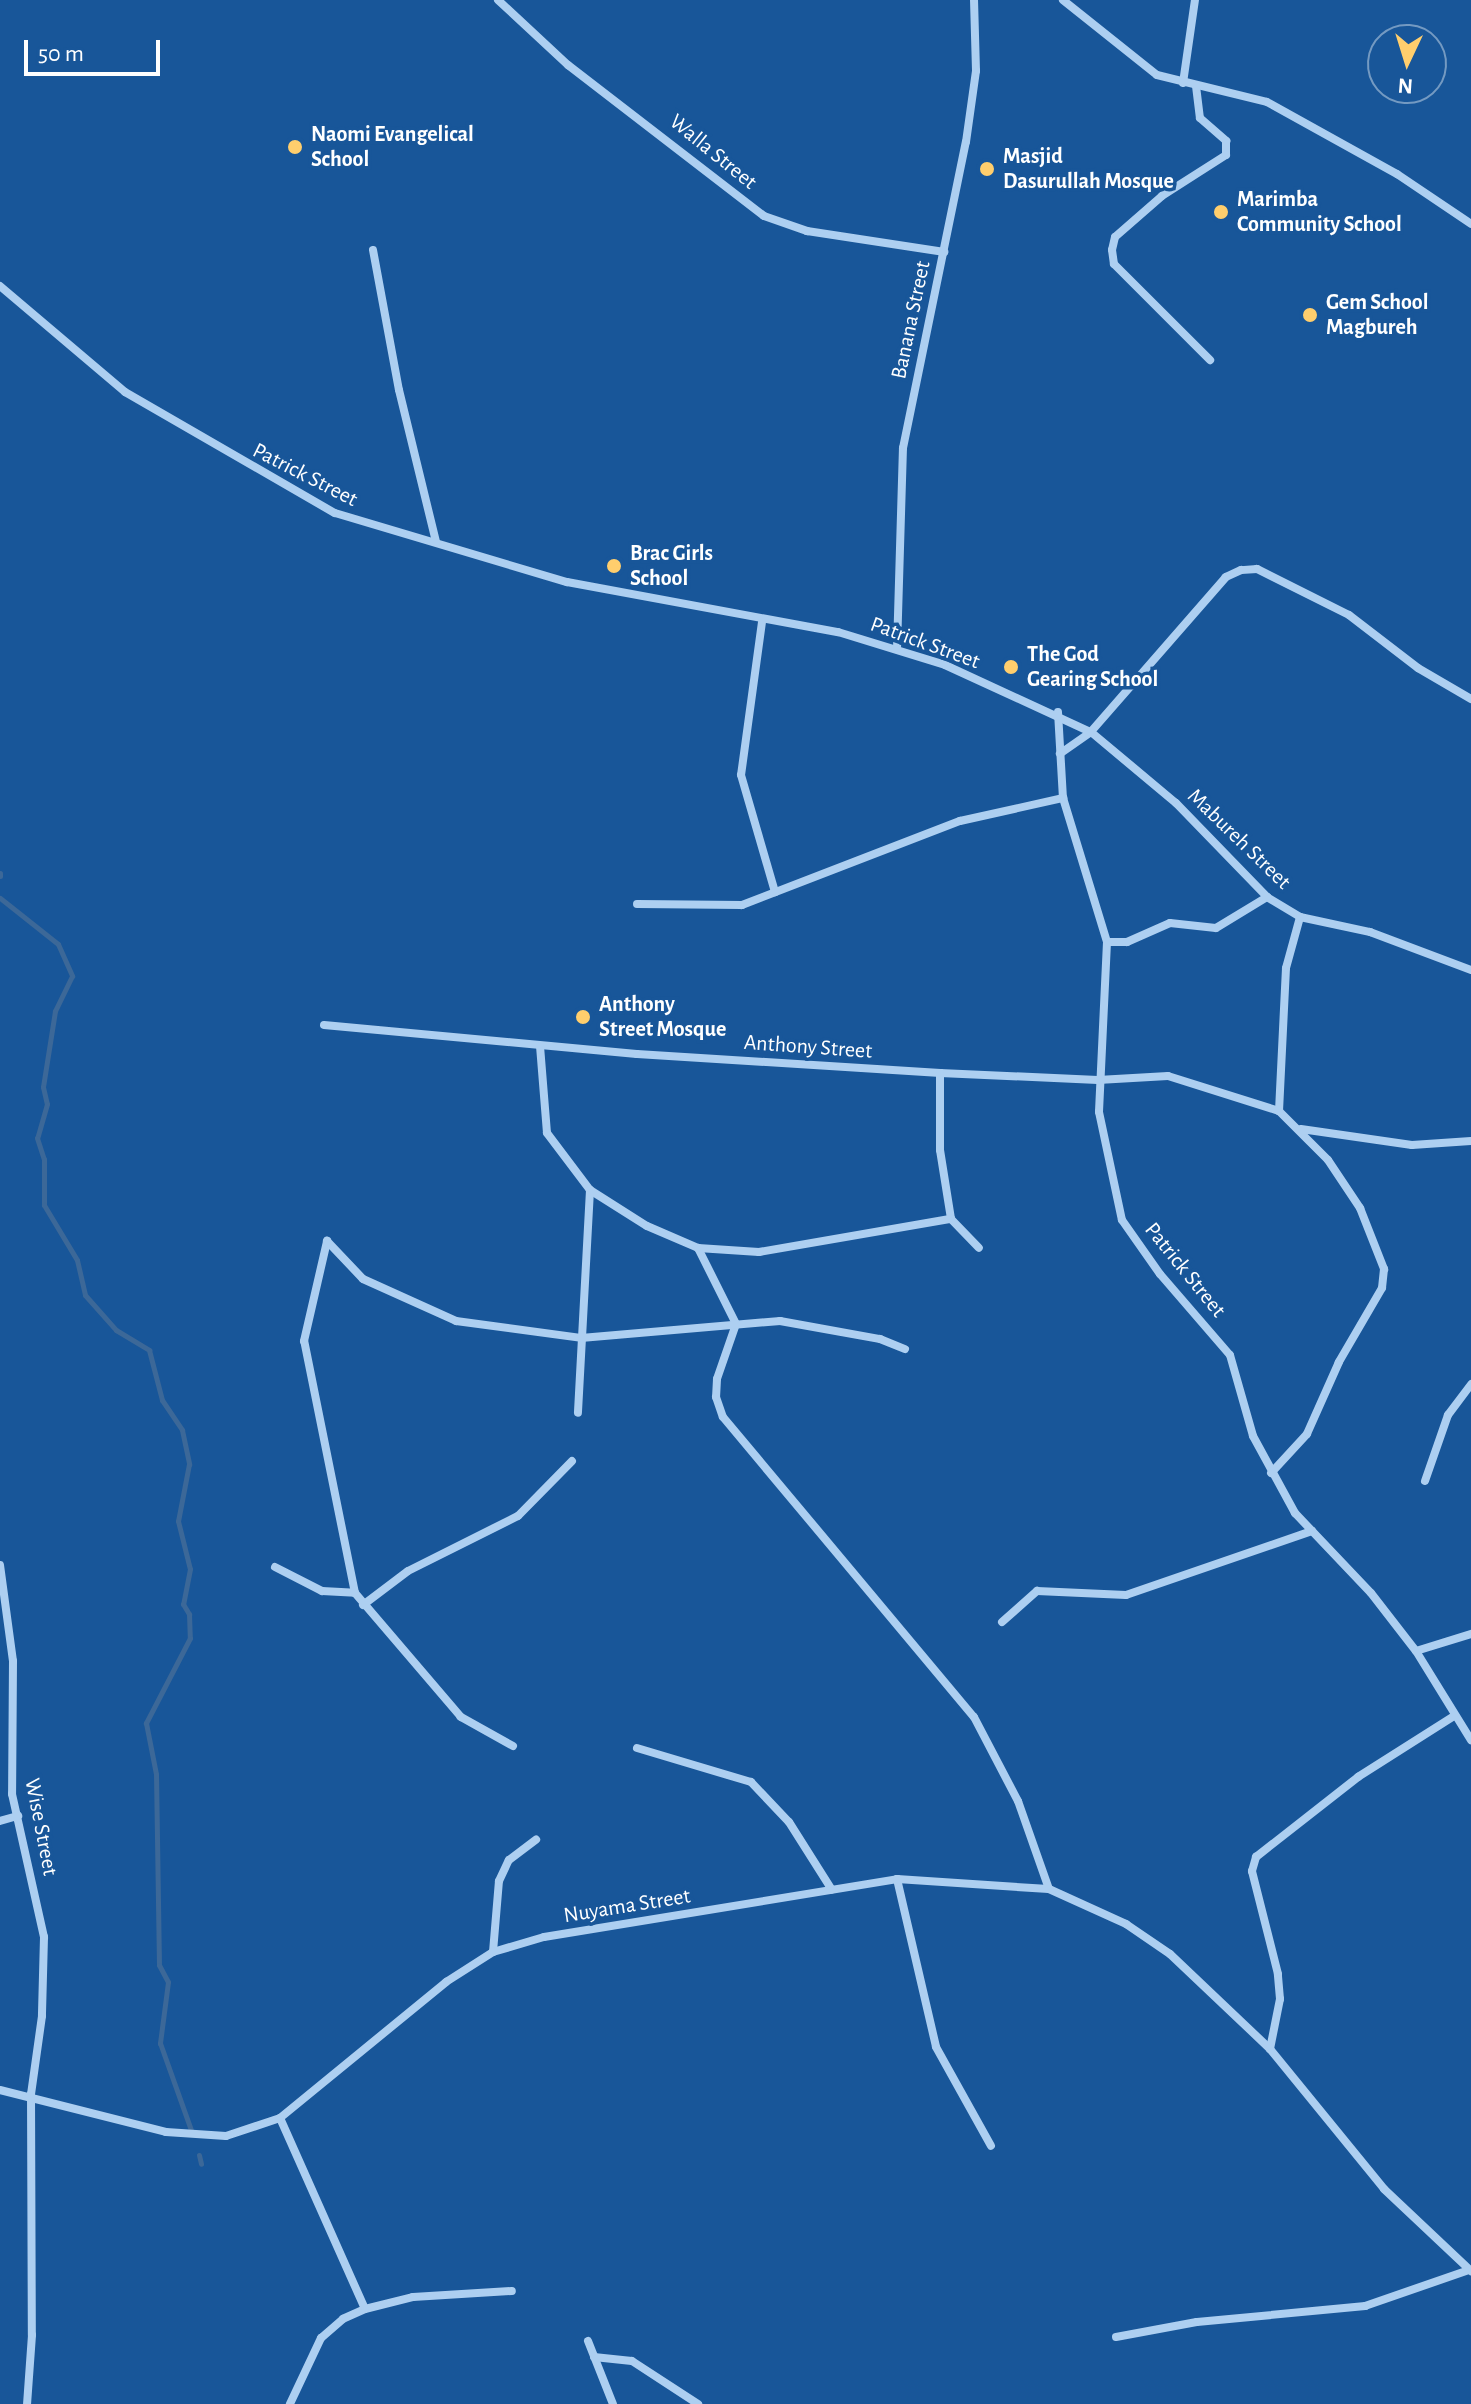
<!DOCTYPE html>
<html>
<head>
<meta charset="utf-8">
<style>
  body { margin:0 }
  #map { position:relative; width:1471px; height:2404px; overflow:hidden; background:#185699; font-family:"Alegreya Sans",sans-serif }
  div>[style] { position:absolute }
  .stream>* { height:5px; margin:-2.5px; padding:0 2.5px; transform-origin:2.5px; border-radius:2.5px; background:#3c6898 }
  .minor>* { height:8px; margin:-4px; padding:0 4px; transform-origin:4px; border-radius:4px; background:#adcff1 }
  .dots>* { width:22px; height:22px; translate:-50% -50%; box-sizing:border-box; border:4px solid #185699; border-radius:50% }
  span { translate:-50% -50%; white-space:nowrap; text-align:center; line-height:1.15; -webkit-text-stroke:7px #185699; paint-order:stroke }
  .poi-label { font-size:22px; color:#fff; font-weight:700 }
  .left { translate:0 -50%; text-align:left }
  .street-label { font-size:22px; color:#fff }
  .north { position:absolute; left:1367px; top:24px; width:80px; height:80px; box-sizing:border-box; background:#185699; border:2px solid #749ac2; border-radius:50%; rotate:184deg; font-size:22px; font-weight:700; line-height:32px; text-align:center; color:#fff }
  .north::after { content:''; display:block; margin:auto; width:28px; height:36px; background:#ffce6d; clip-path:polygon(50% 0,100% 100%,50% 72%,0 100%) }
  .scale { position:absolute; left:24px; top:40px; width:136px; height:36px; box-sizing:border-box; border:4px solid #fff; border-top:0; padding-left:10px; font-size:24px; line-height:28px; white-space:nowrap; color:#fff; -webkit-text-stroke:6px #185699; paint-order:stroke }
</style>
</head>
<body>
<div id="map">
  <div class="stream">
    <div style="left:0;top:873px;width:3px;rotate:90deg"></div>
    <div style="left:0;top:898px;width:74px;rotate:38.4deg"></div>
    <div style="left:58px;top:944px;width:35px;rotate:66deg"></div>
    <div style="left:72px;top:976px;width:39px;rotate:116deg"></div>
    <div style="left:55px;top:1011px;width:77px;rotate:99deg"></div>
    <div style="left:43px;top:1087px;width:17px;rotate:77deg"></div>
    <div style="left:47px;top:1104px;width:35px;rotate:106deg"></div>
    <div style="left:37px;top:1138px;width:22px;rotate:72deg"></div>
    <div style="left:44px;top:1159px;width:46px;rotate:90deg"></div>
    <div style="left:44px;top:1205px;width:64px;rotate:59deg"></div>
    <div style="left:77px;top:1260px;width:36px;rotate:77deg"></div>
    <div style="left:85px;top:1295px;width:47px;rotate:48.5deg"></div>
    <div style="left:116px;top:1330px;width:39px;rotate:31deg"></div>
    <div style="left:149px;top:1350px;width:52px;rotate:75.4deg"></div>
    <div style="left:162px;top:1400px;width:36px;rotate:56deg"></div>
    <div style="left:182px;top:1430px;width:35px;rotate:78deg"></div>
    <div style="left:189px;top:1464px;width:58px;rotate:100.9deg"></div>
    <div style="left:178px;top:1521px;width:49px;rotate:76deg"></div>
    <div style="left:190px;top:1569px;width:36px;rotate:101deg"></div>
    <div style="left:183px;top:1604px;width:12px;rotate:59deg"></div>
    <div style="left:189px;top:1614px;width:24px;rotate:88deg"></div>
    <div style="left:190px;top:1638px;width:96px;rotate:117.4deg"></div>
    <div style="left:146px;top:1723px;width:52px;rotate:78.9deg"></div>
    <div style="left:156px;top:1774px;width:191px;rotate:89.1deg"></div>
    <div style="left:159px;top:1965px;width:19px;rotate:62deg"></div>
    <div style="left:168px;top:1982px;width:62px;rotate:97.5deg"></div>
    <div style="left:160px;top:2043px;width:96px;rotate:70.4deg"></div>
    <div style="left:199px;top:2155px;width:9px;rotate:77deg"></div>
  </div>
  <div class="minor">
    <div style="left:498px;top:0;width:96px;rotate:42.9deg"></div>
    <div style="left:568px;top:65px;width:247px;rotate:37.6deg"></div>
    <div style="left:764px;top:216px;width:46px;rotate:19.2deg"></div>
    <div style="left:807px;top:231px;width:139px;rotate:8.7deg"></div>
    <div style="left:1063px;top:0;width:120px;rotate:38.6deg"></div>
    <div style="left:1157px;top:75px;width:113px;rotate:13.8deg"></div>
    <div style="left:1267px;top:102px;width:149px;rotate:29deg"></div>
    <div style="left:1397px;top:174px;width:89px;rotate:34deg"></div>
    <div style="left:1183px;top:83px;width:84px;rotate:-81.8deg"></div>
    <div style="left:1196px;top:86px;width:32px;rotate:83deg"></div>
    <div style="left:1200px;top:118px;width:35px;rotate:41deg"></div>
    <div style="left:1226px;top:141px;width:14px;rotate:90deg"></div>
    <div style="left:1226px;top:155px;width:76px;rotate:147.4deg"></div>
    <div style="left:1162px;top:196px;width:62px;rotate:138.9deg"></div>
    <div style="left:1115px;top:237px;width:13px;rotate:103deg"></div>
    <div style="left:1112px;top:250px;width:14px;rotate:82deg"></div>
    <div style="left:1114px;top:264px;width:136px;rotate:45deg"></div>
    <div style="left:373px;top:250px;width:142px;rotate:79.5deg"></div>
    <div style="left:399px;top:390px;width:156px;rotate:76.3deg"></div>
    <div style="left:0;top:286px;width:164px;rotate:40.3deg"></div>
    <div style="left:125px;top:392px;width:242px;rotate:30deg"></div>
    <div style="left:335px;top:513px;width:242px;rotate:16.6deg"></div>
    <div style="left:567px;top:582px;width:276px;rotate:10.5deg"></div>
    <div style="left:838px;top:632px;width:112px;rotate:17.1deg"></div>
    <div style="left:945px;top:665px;width:161px;rotate:24.7deg"></div>
    <div style="left:1091px;top:732px;width:38px;rotate:145deg"></div>
    <div style="left:762px;top:622px;width:154px;rotate:97.8deg"></div>
    <div style="left:741px;top:775px;width:122px;rotate:73.8deg"></div>
    <div style="left:897px;top:649px;width:201px;rotate:-88.3deg"></div>
    <div style="left:903px;top:448px;width:312px;rotate:-78.4deg"></div>
    <div style="left:966px;top:142px;width:72px;rotate:-82deg"></div>
    <div style="left:976px;top:71px;width:71px;rotate:-91.6deg"></div>
    <div style="left:1471px;top:699px;width:61px;rotate:-149.7deg"></div>
    <div style="left:1418px;top:668px;width:87px;rotate:-142.5deg"></div>
    <div style="left:1349px;top:615px;width:103px;rotate:-153.4deg"></div>
    <div style="left:1257px;top:569px;width:16px;rotate:176deg"></div>
    <div style="left:1241px;top:570px;width:17px;rotate:155deg"></div>
    <div style="left:1226px;top:577px;width:206px;rotate:131.1deg"></div>
    <div style="left:1091px;top:732px;width:111px;rotate:39.9deg"></div>
    <div style="left:1176px;top:803px;width:131px;rotate:45.9deg"></div>
    <div style="left:1267px;top:897px;width:39px;rotate:31deg"></div>
    <div style="left:1300px;top:917px;width:72px;rotate:12.1deg"></div>
    <div style="left:1370px;top:932px;width:108px;rotate:20.6deg"></div>
    <div style="left:1058px;top:712px;width:86px;rotate:86.7deg"></div>
    <div style="left:1063px;top:798px;width:151px;rotate:73deg"></div>
    <div style="left:1107px;top:942px;width:170px;rotate:92.7deg"></div>
    <div style="left:1099px;top:1112px;width:110px;rotate:78deg"></div>
    <div style="left:1122px;top:1220px;width:66px;rotate:54.9deg"></div>
    <div style="left:1160px;top:1274px;width:107px;rotate:49.2deg"></div>
    <div style="left:1230px;top:1355px;width:84px;rotate:74.1deg"></div>
    <div style="left:1253px;top:1436px;width:88px;rotate:61.4deg"></div>
    <div style="left:1295px;top:1513px;width:110px;rotate:46.5deg"></div>
    <div style="left:1371px;top:1593px;width:73px;rotate:52.2deg"></div>
    <div style="left:1416px;top:1651px;width:105px;rotate:58.3deg"></div>
    <div style="left:637px;top:904px;width:105px;rotate:0.5deg"></div>
    <div style="left:742px;top:905px;width:234px;rotate:-21.1deg"></div>
    <div style="left:960px;top:821px;width:106px;rotate:-12.6deg"></div>
    <div style="left:1107px;top:942px;width:20px"></div>
    <div style="left:1127px;top:942px;width:47px;rotate:-23.8deg"></div>
    <div style="left:1170px;top:923px;width:46px;rotate:6.2deg"></div>
    <div style="left:1216px;top:928px;width:60px;rotate:-31.3deg"></div>
    <div style="left:324px;top:1025px;width:314px;rotate:5.3deg"></div>
    <div style="left:637px;top:1054px;width:304px;rotate:3.6deg"></div>
    <div style="left:940px;top:1073px;width:158px;rotate:2.5deg"></div>
    <div style="left:1098px;top:1080px;width:70px;rotate:-3.3deg"></div>
    <div style="left:1168px;top:1076px;width:116px;rotate:17.5deg"></div>
    <div style="left:1279px;top:1111px;width:69px;rotate:45deg"></div>
    <div style="left:1328px;top:1160px;width:58px;rotate:56.3deg"></div>
    <div style="left:1360px;top:1208px;width:66px;rotate:68.5deg"></div>
    <div style="left:1384px;top:1269px;width:19px;rotate:96deg"></div>
    <div style="left:1382px;top:1288px;width:86px;rotate:120.2deg"></div>
    <div style="left:1339px;top:1362px;width:79px;rotate:114deg"></div>
    <div style="left:1307px;top:1434px;width:53px;rotate:132.7deg"></div>
    <div style="left:540px;top:1046px;width:87px;rotate:85.4deg"></div>
    <div style="left:547px;top:1133px;width:71px;rotate:53deg"></div>
    <div style="left:590px;top:1190px;width:223px;rotate:93.1deg"></div>
    <div style="left:940px;top:1073px;width:77px;rotate:90deg"></div>
    <div style="left:940px;top:1150px;width:70px;rotate:80.9deg"></div>
    <div style="left:1279px;top:1111px;width:143px;rotate:-87.2deg"></div>
    <div style="left:1286px;top:968px;width:53px;rotate:-74.6deg"></div>
    <div style="left:1301px;top:1129px;width:112px;rotate:8.2deg"></div>
    <div style="left:1412px;top:1145px;width:59px;rotate:-3.9deg"></div>
    <div style="left:590px;top:1190px;width:67px;rotate:32.3deg"></div>
    <div style="left:647px;top:1226px;width:56px;rotate:23.3deg"></div>
    <div style="left:698px;top:1248px;width:85px;rotate:63.4deg"></div>
    <div style="left:736px;top:1324px;width:58px;rotate:109.1deg"></div>
    <div style="left:717px;top:1379px;width:18px;rotate:93deg"></div>
    <div style="left:716px;top:1397px;width:21px;rotate:71deg"></div>
    <div style="left:723px;top:1417px;width:391px;rotate:50.1deg"></div>
    <div style="left:974px;top:1717px;width:95px;rotate:62.4deg"></div>
    <div style="left:1018px;top:1801px;width:93px;rotate:70.6deg"></div>
    <div style="left:698px;top:1248px;width:61px;rotate:3.8deg"></div>
    <div style="left:759px;top:1252px;width:195px;rotate:-9.8deg"></div>
    <div style="left:951px;top:1219px;width:40px;rotate:46deg"></div>
    <div style="left:1425px;top:1481px;width:70px;rotate:-70.8deg"></div>
    <div style="left:1448px;top:1415px;width:39px;rotate:-53deg"></div>
    <div style="left:0;top:1565px;width:97px;rotate:82.3deg"></div>
    <div style="left:13px;top:1661px;width:133px;rotate:90.4deg"></div>
    <div style="left:12px;top:1794px;width:147px;rotate:77.4deg"></div>
    <div style="left:44px;top:1937px;width:79px;rotate:91.5deg"></div>
    <div style="left:42px;top:2016px;width:79px;rotate:98deg"></div>
    <div style="left:31px;top:2094px;width:241px;rotate:89.8deg"></div>
    <div style="left:32px;top:2335px;width:69px;rotate:94.1deg"></div>
    <div style="left:275px;top:1567px;width:53px;rotate:27.1deg"></div>
    <div style="left:322px;top:1591px;width:33px;rotate:3deg"></div>
    <div style="left:363px;top:1605px;width:56px;rotate:-37.1deg"></div>
    <div style="left:408px;top:1571px;width:123px;rotate:-26.6deg"></div>
    <div style="left:518px;top:1516px;width:77px;rotate:-45.5deg"></div>
    <div style="left:1002px;top:1622px;width:47px;rotate:-41.5deg"></div>
    <div style="left:1037px;top:1591px;width:89px;rotate:2.6deg"></div>
    <div style="left:1126px;top:1595px;width:197px;rotate:-19deg"></div>
    <div style="left:1416px;top:1651px;width:58px;rotate:-17.2deg"></div>
    <div style="left:513px;top:1746px;width:60px;rotate:-150.9deg"></div>
    <div style="left:461px;top:1717px;width:163px;rotate:-130.5deg"></div>
    <div style="left:355px;top:1593px;width:257px;rotate:-101.4deg"></div>
    <div style="left:304px;top:1341px;width:103px;rotate:-77deg"></div>
    <div style="left:327px;top:1241px;width:52px;rotate:46.5deg"></div>
    <div style="left:363px;top:1279px;width:102px;rotate:24.3deg"></div>
    <div style="left:456px;top:1321px;width:126px;rotate:7.7deg"></div>
    <div style="left:581px;top:1338px;width:200px;rotate:-4.9deg"></div>
    <div style="left:780px;top:1321px;width:102px;rotate:10.2deg"></div>
    <div style="left:880px;top:1339px;width:27px;rotate:22deg"></div>
    <div style="left:637px;top:1748px;width:119px;rotate:16.6deg"></div>
    <div style="left:751px;top:1782px;width:55px;rotate:46.5deg"></div>
    <div style="left:789px;top:1822px;width:80px;rotate:57.7deg"></div>
    <div style="left:0;top:1821px;width:19px;rotate:-16deg"></div>
    <div style="left:897px;top:1879px;width:172px;rotate:76.9deg"></div>
    <div style="left:936px;top:2047px;width:113px;rotate:60.9deg"></div>
    <div style="left:493px;top:1952px;width:71px;rotate:-85.2deg"></div>
    <div style="left:499px;top:1881px;width:23px;rotate:-65deg"></div>
    <div style="left:509px;top:1860px;width:34px;rotate:-37deg"></div>
    <div style="left:1270px;top:2049px;width:51px;rotate:-78.7deg"></div>
    <div style="left:1280px;top:1999px;width:25px;rotate:-95deg"></div>
    <div style="left:1278px;top:1974px;width:106px;rotate:-104.2deg"></div>
    <div style="left:1252px;top:1871px;width:15px;rotate:-74deg"></div>
    <div style="left:1256px;top:1857px;width:130px;rotate:-38.1deg"></div>
    <div style="left:1358px;top:1777px;width:114px;rotate:-32.4deg"></div>
    <div style="left:0;top:2090px;width:171px;rotate:14.2deg"></div>
    <div style="left:166px;top:2132px;width:60px;rotate:3.8deg"></div>
    <div style="left:226px;top:2136px;width:57px;rotate:-18.4deg"></div>
    <div style="left:280px;top:2118px;width:215px;rotate:-39.3deg"></div>
    <div style="left:446px;top:1982px;width:56px;rotate:-32.6deg"></div>
    <div style="left:493px;top:1952px;width:53px;rotate:-16.4deg"></div>
    <div style="left:544px;top:1937px;width:358px;rotate:-9.3deg"></div>
    <div style="left:897px;top:1879px;width:152px;rotate:3.8deg"></div>
    <div style="left:1049px;top:1889px;width:85px;rotate:24.4deg"></div>
    <div style="left:1126px;top:1924px;width:53px;rotate:34.3deg"></div>
    <div style="left:1170px;top:1954px;width:138px;rotate:43.5deg"></div>
    <div style="left:1270px;top:2049px;width:181px;rotate:50.8deg"></div>
    <div style="left:1384px;top:2189px;width:120px;rotate:43.3deg"></div>
    <div style="left:280px;top:2118px;width:209px;rotate:66deg"></div>
    <div style="left:365px;top:2309px;width:24px;rotate:156deg"></div>
    <div style="left:343px;top:2319px;width:29px;rotate:139deg"></div>
    <div style="left:321px;top:2338px;width:73px;rotate:115.2deg"></div>
    <div style="left:365px;top:2309px;width:49px;rotate:-14deg"></div>
    <div style="left:413px;top:2297px;width:99px;rotate:-3.5deg"></div>
    <div style="left:1116px;top:2337px;width:82px;rotate:-10.5deg"></div>
    <div style="left:1197px;top:2322px;width:169px;rotate:-5.4deg"></div>
    <div style="left:1365px;top:2306px;width:110px;rotate:-19.1deg"></div>
    <div style="left:588px;top:2341px;width:68px;rotate:68.4deg"></div>
    <div style="left:594px;top:2357px;width:38px;rotate:6deg"></div>
    <div style="left:632px;top:2361px;width:79px;rotate:33.1deg"></div>
  </div>
  <div class="dots">
    <div style="left:295px;top:147px;background:#ffce6d"></div>
    <div style="left:987px;top:169px;background:#ffce6d"></div>
    <div style="left:1221px;top:212px;background:#ffce6d"></div>
    <div style="left:1310px;top:315px;background:#ffce6d"></div>
    <div style="left:614px;top:566px;background:#ffce6d"></div>
    <div style="left:1011px;top:667px;background:#ffce6d"></div>
    <div style="left:583px;top:1017px;background:#ffce6d"></div>
  </div>
  <div class="poi-label">
    <span class="left" style="left:311px;top:147px">Naomi Evangelical<br>School</span>
    <span class="left" style="left:1003px;top:169px">Masjid<br>Dasurullah Mosque</span>
    <span class="left" style="left:1237px;top:212px">Marimba<br>Community School</span>
    <span class="left" style="left:1326px;top:315px">Gem School<br>Magbureh</span>
    <span class="left" style="left:630px;top:566px">Brac Girls<br>School</span>
    <span class="left" style="left:1027px;top:667px">The God<br>Gearing School</span>
    <span class="left" style="left:599px;top:1017px">Anthony<br>Street Mosque</span>
  </div>
  <div class="street-label">
    <span style="left:713px;top:152px;rotate:39deg">Walla Street</span>
    <span style="left:911px;top:320px;rotate:-78deg">Banana Street</span>
    <span style="left:305px;top:475px;rotate:27deg">Patrick Street</span>
    <span style="left:925px;top:643px;rotate:20deg">Patrick Street</span>
    <span style="left:1239px;top:839px;rotate:44deg">Mabureh Street</span>
    <span style="left:808px;top:1047px;rotate:4deg">Anthony Street</span>
    <span style="left:1185px;top:1270px;rotate:51deg">Patrick Street</span>
    <span style="left:41px;top:1827px;rotate:79deg">Wise Street</span>
    <span style="left:627px;top:1906px;rotate:-9deg">Nuyama Street</span>
  </div>
  <div class="north">N</div>
  <div class="scale">50 m</div>
</div>
</body>
</html>
